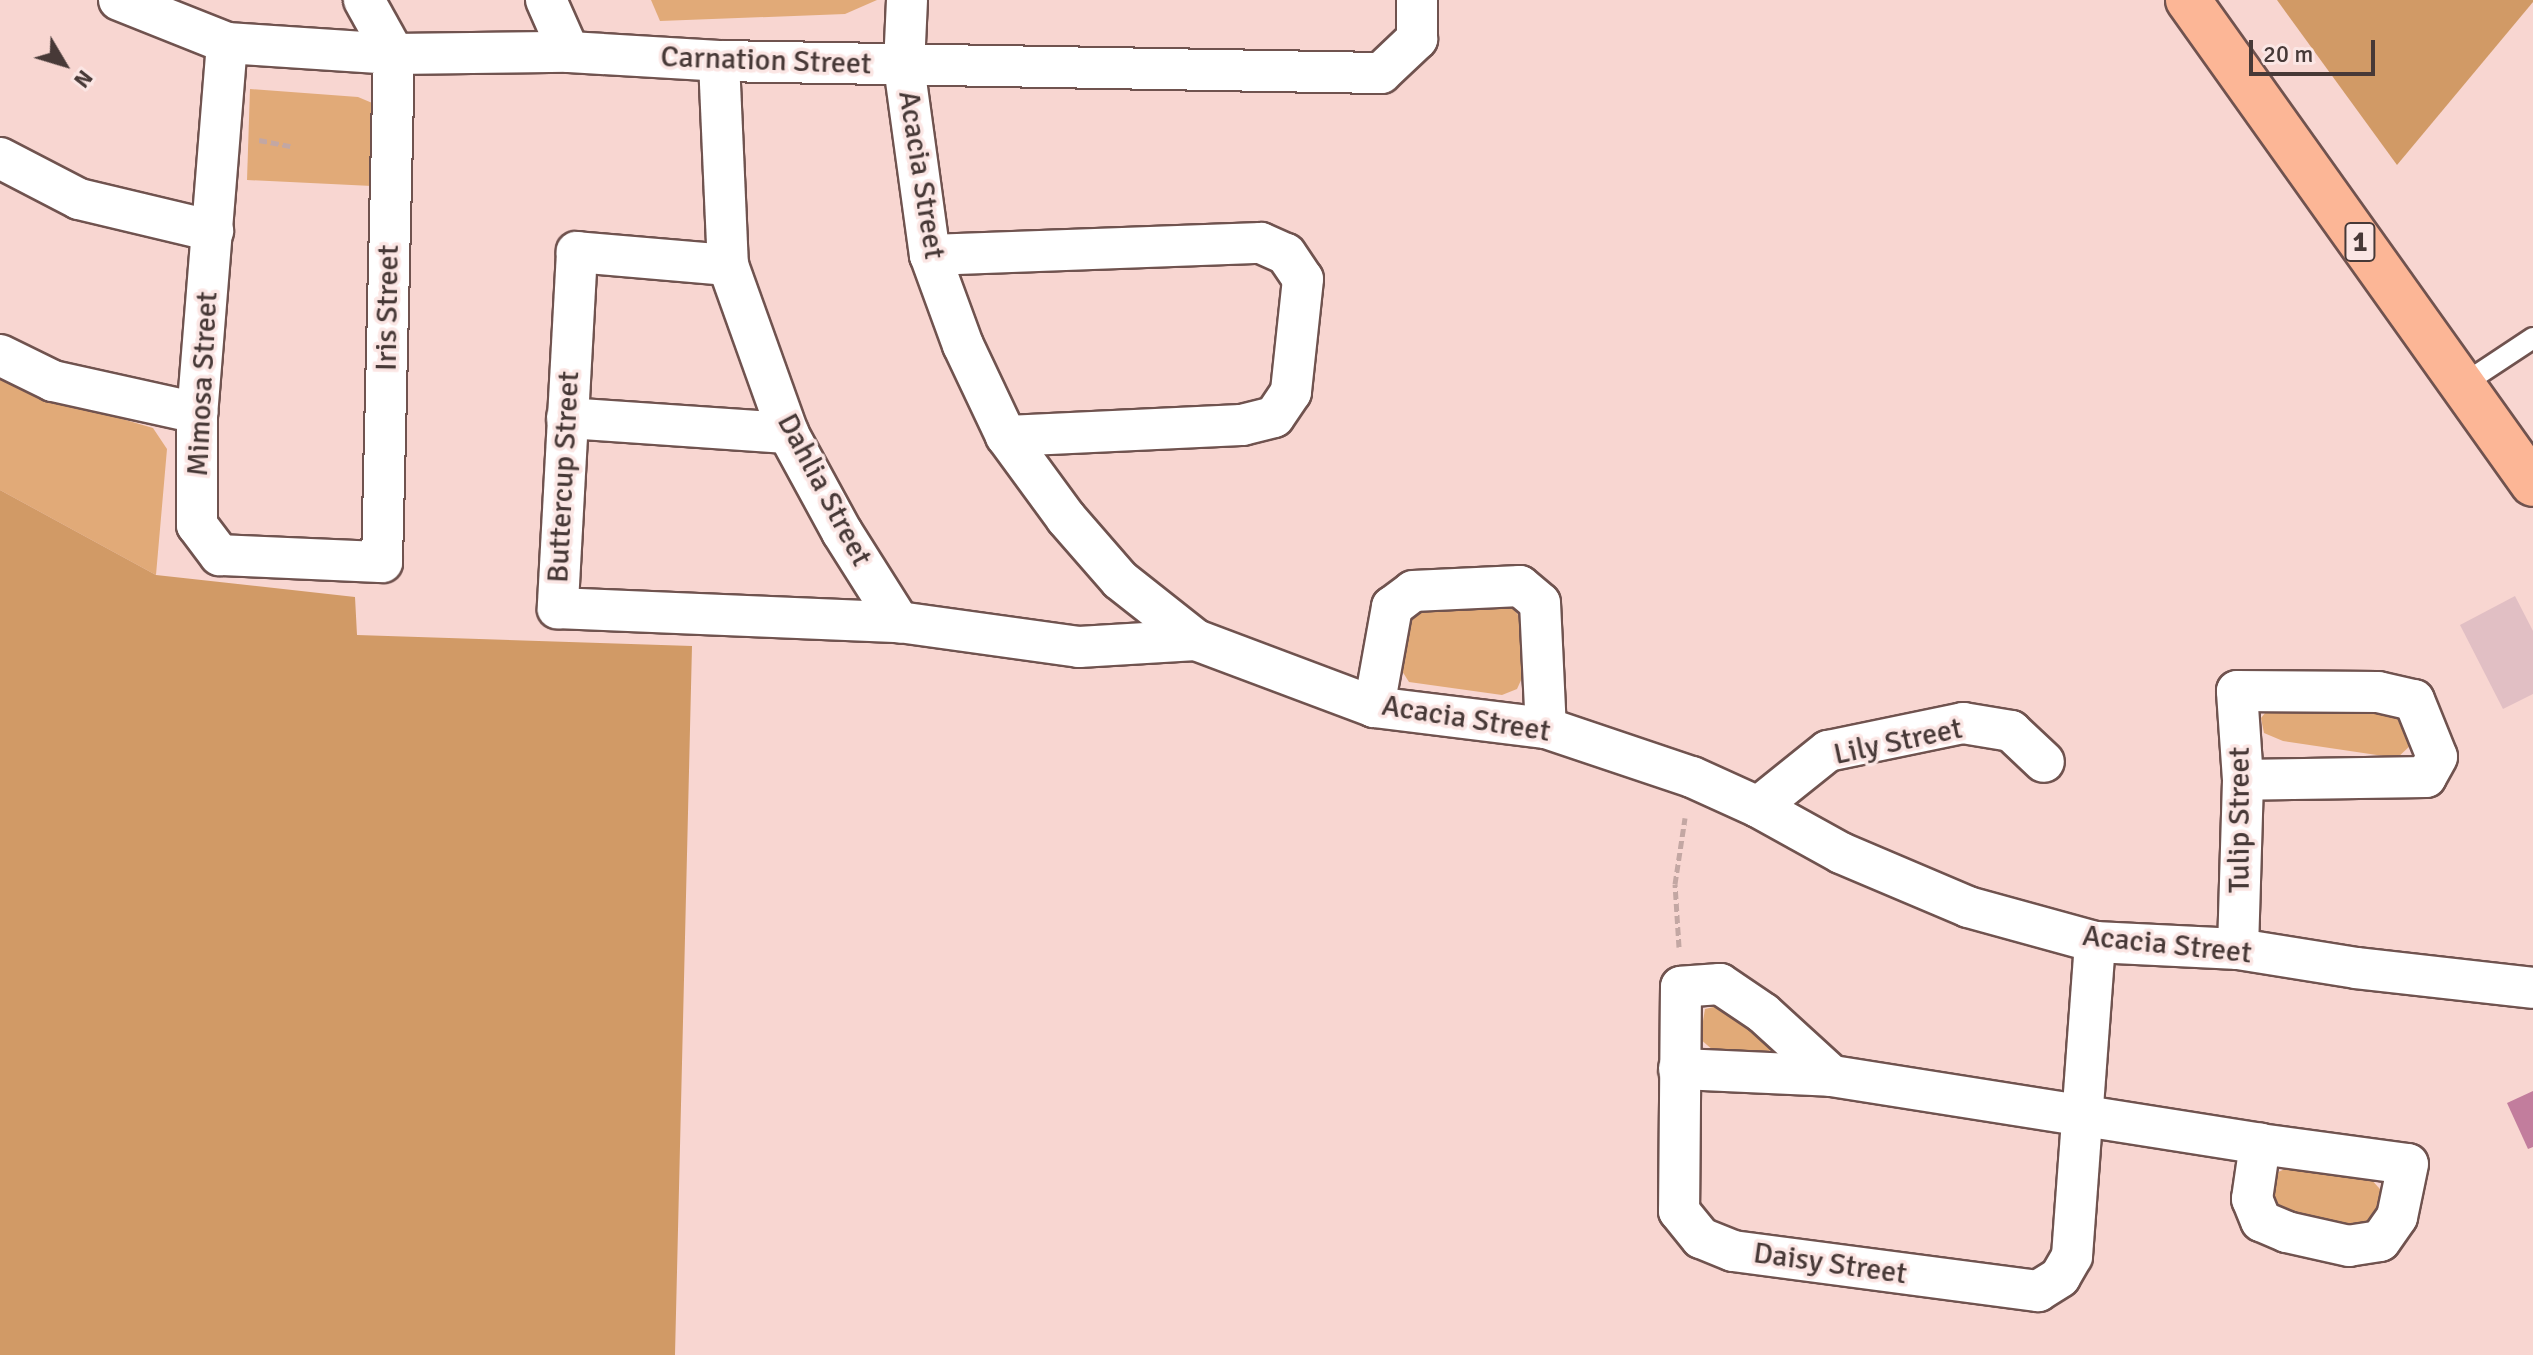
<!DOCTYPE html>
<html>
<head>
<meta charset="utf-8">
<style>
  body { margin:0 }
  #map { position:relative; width:2533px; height:1355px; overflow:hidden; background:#f8d6d1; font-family:Signika,sans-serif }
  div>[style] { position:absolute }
  .green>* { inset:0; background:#e1aa78 }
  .forest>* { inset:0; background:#d19a66 }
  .water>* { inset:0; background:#c27d9d }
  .building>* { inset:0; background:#e1bfc4 }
  .path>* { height:5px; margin-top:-2.5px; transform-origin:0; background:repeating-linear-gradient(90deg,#c3a7a3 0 8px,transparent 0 12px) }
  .roads { filter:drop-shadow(2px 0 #70534f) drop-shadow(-2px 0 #70534f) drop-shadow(0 2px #70534f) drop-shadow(0 -2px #70534f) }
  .service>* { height:20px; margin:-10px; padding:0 10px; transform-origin:10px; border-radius:10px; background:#fff }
  .minor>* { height:40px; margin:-20px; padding:0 20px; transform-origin:20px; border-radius:20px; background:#fff }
  .trunk>* { height:44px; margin:-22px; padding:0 22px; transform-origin:22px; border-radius:22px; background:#fcb696 }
  span { translate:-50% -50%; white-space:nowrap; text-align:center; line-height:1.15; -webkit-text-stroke:7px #fbe6e4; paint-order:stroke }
  .shield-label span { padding:2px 6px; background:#fbe6e4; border:2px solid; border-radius:6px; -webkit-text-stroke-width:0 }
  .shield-label { font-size:28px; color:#473937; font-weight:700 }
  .street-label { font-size:30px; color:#473937 }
  .north { position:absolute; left:24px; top:24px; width:80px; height:80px; -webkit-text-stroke:6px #fbe6e4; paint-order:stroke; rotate:128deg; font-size:22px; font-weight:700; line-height:32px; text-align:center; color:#473937 }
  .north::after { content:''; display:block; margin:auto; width:28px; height:36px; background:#473937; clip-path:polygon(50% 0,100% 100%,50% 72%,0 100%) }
  .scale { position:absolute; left:2249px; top:40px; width:126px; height:36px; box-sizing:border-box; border:4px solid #473937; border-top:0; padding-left:10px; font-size:24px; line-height:28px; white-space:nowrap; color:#473937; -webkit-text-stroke:6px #fbe6e4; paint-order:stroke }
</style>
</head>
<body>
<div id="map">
  <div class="green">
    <div style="clip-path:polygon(651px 0,877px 0,845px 14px,660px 21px)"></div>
    <div style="clip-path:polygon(250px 89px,358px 97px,377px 105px,372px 186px,247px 180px)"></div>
    <div style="clip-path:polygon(0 379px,20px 389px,153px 428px,167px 449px,156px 575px,0 490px)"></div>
    <div style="clip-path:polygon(1509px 603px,1522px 620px,1522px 678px,1517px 689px,1502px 695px,1409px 682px,1402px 671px,1408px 624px,1415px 612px,1423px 607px)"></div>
    <div style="clip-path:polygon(2386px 706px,2404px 719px,2411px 745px,2397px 758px,2283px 741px,2264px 733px,2261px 718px,2270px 707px)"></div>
    <div style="clip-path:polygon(1726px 1004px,1773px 1048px,1761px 1057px,1713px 1050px,1700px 1039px,1705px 1009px)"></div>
    <div style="clip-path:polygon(2296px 1164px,2370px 1178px,2388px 1198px,2377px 1221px,2356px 1231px,2277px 1214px,2268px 1192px,2276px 1173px)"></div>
  </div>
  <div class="forest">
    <div style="clip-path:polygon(2277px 0,2533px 0,2533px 2px,2397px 165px)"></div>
    <div style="clip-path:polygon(0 490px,156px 575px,355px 597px,357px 635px,692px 646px,675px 1355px,0 1355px)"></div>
  </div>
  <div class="water">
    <div style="clip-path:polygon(2533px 1091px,2533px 1147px,2528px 1149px,2507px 1103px)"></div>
  </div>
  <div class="building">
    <div style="clip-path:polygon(2515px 596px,2533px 631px,2533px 694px,2503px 709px,2460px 625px)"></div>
  </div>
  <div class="path">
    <div style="left:259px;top:140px;width:32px;rotate:11deg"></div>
    <div style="left:1679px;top:947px;width:63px;rotate:-93.6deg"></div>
    <div style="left:1675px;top:884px;width:67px;rotate:-81.4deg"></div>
  </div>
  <div class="roads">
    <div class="service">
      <div style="left:2462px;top:385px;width:85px;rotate:-33.5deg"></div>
    </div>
    <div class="minor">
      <div style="left:119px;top:0;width:116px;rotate:21.7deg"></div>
      <div style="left:227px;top:43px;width:167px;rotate:3.8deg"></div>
      <div style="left:394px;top:54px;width:175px;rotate:-0.7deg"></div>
      <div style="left:569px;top:52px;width:150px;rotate:3.4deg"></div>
      <div style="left:719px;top:61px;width:662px;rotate:1.04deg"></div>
      <div style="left:1381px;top:73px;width:50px;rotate:-43.4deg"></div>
      <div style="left:1417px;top:39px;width:39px;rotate:-90deg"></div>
      <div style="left:546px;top:0;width:57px;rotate:66.1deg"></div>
      <div style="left:907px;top:0;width:66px;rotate:92.6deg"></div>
      <div style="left:904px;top:66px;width:191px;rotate:82.2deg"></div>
      <div style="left:930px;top:255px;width:96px;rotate:69.9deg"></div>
      <div style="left:963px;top:345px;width:101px;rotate:64.7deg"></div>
      <div style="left:1006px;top:436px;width:102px;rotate:53.8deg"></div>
      <div style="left:1066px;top:518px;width:82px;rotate:48.9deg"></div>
      <div style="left:1120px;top:580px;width:97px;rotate:38.3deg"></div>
      <div style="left:1196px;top:640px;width:190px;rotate:20.6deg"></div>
      <div style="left:1374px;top:707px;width:173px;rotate:7deg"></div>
      <div style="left:1546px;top:728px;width:154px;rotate:18.6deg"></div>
      <div style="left:1692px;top:777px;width:72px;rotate:24.4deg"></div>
      <div style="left:1758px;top:807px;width:95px;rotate:29deg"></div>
      <div style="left:1841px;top:853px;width:138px;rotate:23deg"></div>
      <div style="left:1968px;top:907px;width:132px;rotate:15.4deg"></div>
      <div style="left:2095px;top:942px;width:143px;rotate:2.8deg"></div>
      <div style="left:2238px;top:949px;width:120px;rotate:9.1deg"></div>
      <div style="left:2356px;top:968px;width:178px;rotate:6.4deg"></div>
      <div style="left:227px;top:43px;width:371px;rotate:94.6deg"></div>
      <div style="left:197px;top:413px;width:112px;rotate:90deg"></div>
      <div style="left:197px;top:525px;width:38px;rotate:53deg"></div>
      <div style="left:220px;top:555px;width:162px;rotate:2.5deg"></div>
      <div style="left:382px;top:562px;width:508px;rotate:-88.65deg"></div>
      <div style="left:394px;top:54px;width:62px;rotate:-119.1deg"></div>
      <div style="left:719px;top:61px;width:204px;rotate:87.5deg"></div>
      <div style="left:728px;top:265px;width:178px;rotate:70.3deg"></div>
      <div style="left:788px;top:433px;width:113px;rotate:61.4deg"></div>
      <div style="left:842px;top:532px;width:107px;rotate:57.7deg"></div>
      <div style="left:899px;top:622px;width:182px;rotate:7.9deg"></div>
      <div style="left:1079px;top:647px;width:117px;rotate:-3.4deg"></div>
      <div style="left:0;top:158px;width:89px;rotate:27.4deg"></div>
      <div style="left:79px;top:199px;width:138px;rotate:13.4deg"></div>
      <div style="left:930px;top:255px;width:331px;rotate:-2.1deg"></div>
      <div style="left:1261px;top:243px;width:27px;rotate:24deg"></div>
      <div style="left:1286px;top:254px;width:30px;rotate:56deg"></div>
      <div style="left:1303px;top:279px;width:114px;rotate:96.1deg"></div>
      <div style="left:1291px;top:392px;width:30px;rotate:124deg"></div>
      <div style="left:1274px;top:417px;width:33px;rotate:166deg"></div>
      <div style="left:1242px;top:425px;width:236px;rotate:177.3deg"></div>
      <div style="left:728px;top:265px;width:152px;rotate:-175.1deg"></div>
      <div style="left:577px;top:252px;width:357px;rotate:93.1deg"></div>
      <div style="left:558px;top:608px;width:341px;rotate:2.4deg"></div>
      <div style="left:0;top:355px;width:59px;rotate:26.1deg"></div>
      <div style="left:53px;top:381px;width:148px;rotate:12.5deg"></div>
      <div style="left:567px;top:418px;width:222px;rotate:3.9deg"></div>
      <div style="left:1374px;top:707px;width:102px;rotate:-79.8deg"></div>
      <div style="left:1392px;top:607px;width:26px;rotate:-37deg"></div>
      <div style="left:1413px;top:591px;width:107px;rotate:-2.7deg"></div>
      <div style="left:1520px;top:586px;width:26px;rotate:40deg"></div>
      <div style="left:1540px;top:603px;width:125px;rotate:87.3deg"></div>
      <div style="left:1758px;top:807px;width:90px;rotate:-38.7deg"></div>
      <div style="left:1828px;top:751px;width:138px;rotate:-11.7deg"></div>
      <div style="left:1963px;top:723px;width:49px;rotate:9.5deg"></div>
      <div style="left:2011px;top:731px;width:45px;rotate:43.2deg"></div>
      <div style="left:2238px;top:949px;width:169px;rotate:-88.3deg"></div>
      <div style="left:2243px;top:780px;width:89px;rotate:-93.9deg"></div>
      <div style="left:2237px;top:691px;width:141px;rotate:0.4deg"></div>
      <div style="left:2378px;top:692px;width:37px;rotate:13deg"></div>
      <div style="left:2414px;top:700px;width:61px;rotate:68deg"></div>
      <div style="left:2437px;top:757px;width:23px;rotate:119deg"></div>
      <div style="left:2426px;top:777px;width:183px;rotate:179.1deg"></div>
      <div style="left:1679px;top:1069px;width:153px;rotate:2.6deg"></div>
      <div style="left:1832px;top:1076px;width:433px;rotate:9deg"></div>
      <div style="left:2260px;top:1144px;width:149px;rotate:7.7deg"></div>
      <div style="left:2408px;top:1164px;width:54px;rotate:101.7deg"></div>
      <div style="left:2397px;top:1217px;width:29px;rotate:125deg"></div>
      <div style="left:2380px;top:1241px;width:31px;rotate:171deg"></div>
      <div style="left:2349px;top:1246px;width:64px;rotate:-167.3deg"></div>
      <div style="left:2287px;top:1232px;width:28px;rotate:-157deg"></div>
      <div style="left:2261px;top:1221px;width:24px;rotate:-112deg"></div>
      <div style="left:2252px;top:1199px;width:56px;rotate:-81.7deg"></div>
      <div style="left:1832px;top:1076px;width:93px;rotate:-137.6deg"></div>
      <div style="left:1763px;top:1013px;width:52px;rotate:-146deg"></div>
      <div style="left:1720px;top:984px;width:39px;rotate:176deg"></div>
      <div style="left:1681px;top:987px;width:224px;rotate:90.5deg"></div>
      <div style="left:1679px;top:1211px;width:35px;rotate:51deg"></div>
      <div style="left:1701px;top:1238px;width:35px;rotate:22deg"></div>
      <div style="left:1733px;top:1251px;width:308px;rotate:7.5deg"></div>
      <div style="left:2038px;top:1291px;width:26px;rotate:-32deg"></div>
      <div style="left:2060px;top:1277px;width:24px;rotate:-60deg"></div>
      <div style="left:2072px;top:1256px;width:315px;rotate:-85.8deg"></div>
    </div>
    <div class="trunk">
      <div style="left:2188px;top:0;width:594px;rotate:54.52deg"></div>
    </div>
  </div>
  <div class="shield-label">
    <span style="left:2360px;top:242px">1</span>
  </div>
  <div class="street-label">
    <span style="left:766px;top:61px;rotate:2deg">Carnation Street</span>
    <span style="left:921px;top:175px;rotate:81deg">Acacia Street</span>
    <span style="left:388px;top:308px;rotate:-89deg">Iris Street</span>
    <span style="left:203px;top:384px;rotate:-87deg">Mimosa Street</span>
    <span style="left:564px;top:477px;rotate:-87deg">Buttercup Street</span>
    <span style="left:824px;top:490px;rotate:62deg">Dahlia Street</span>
    <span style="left:1466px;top:719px;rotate:9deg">Acacia Street</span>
    <span style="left:1898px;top:742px;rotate:-12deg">Lily Street</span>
    <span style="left:2240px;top:820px;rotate:-90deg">Tulip Street</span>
    <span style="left:2167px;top:945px;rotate:6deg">Acacia Street</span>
    <span style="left:1830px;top:1264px;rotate:8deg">Daisy Street</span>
  </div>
  <div class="north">N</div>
  <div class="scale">20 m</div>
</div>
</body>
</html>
